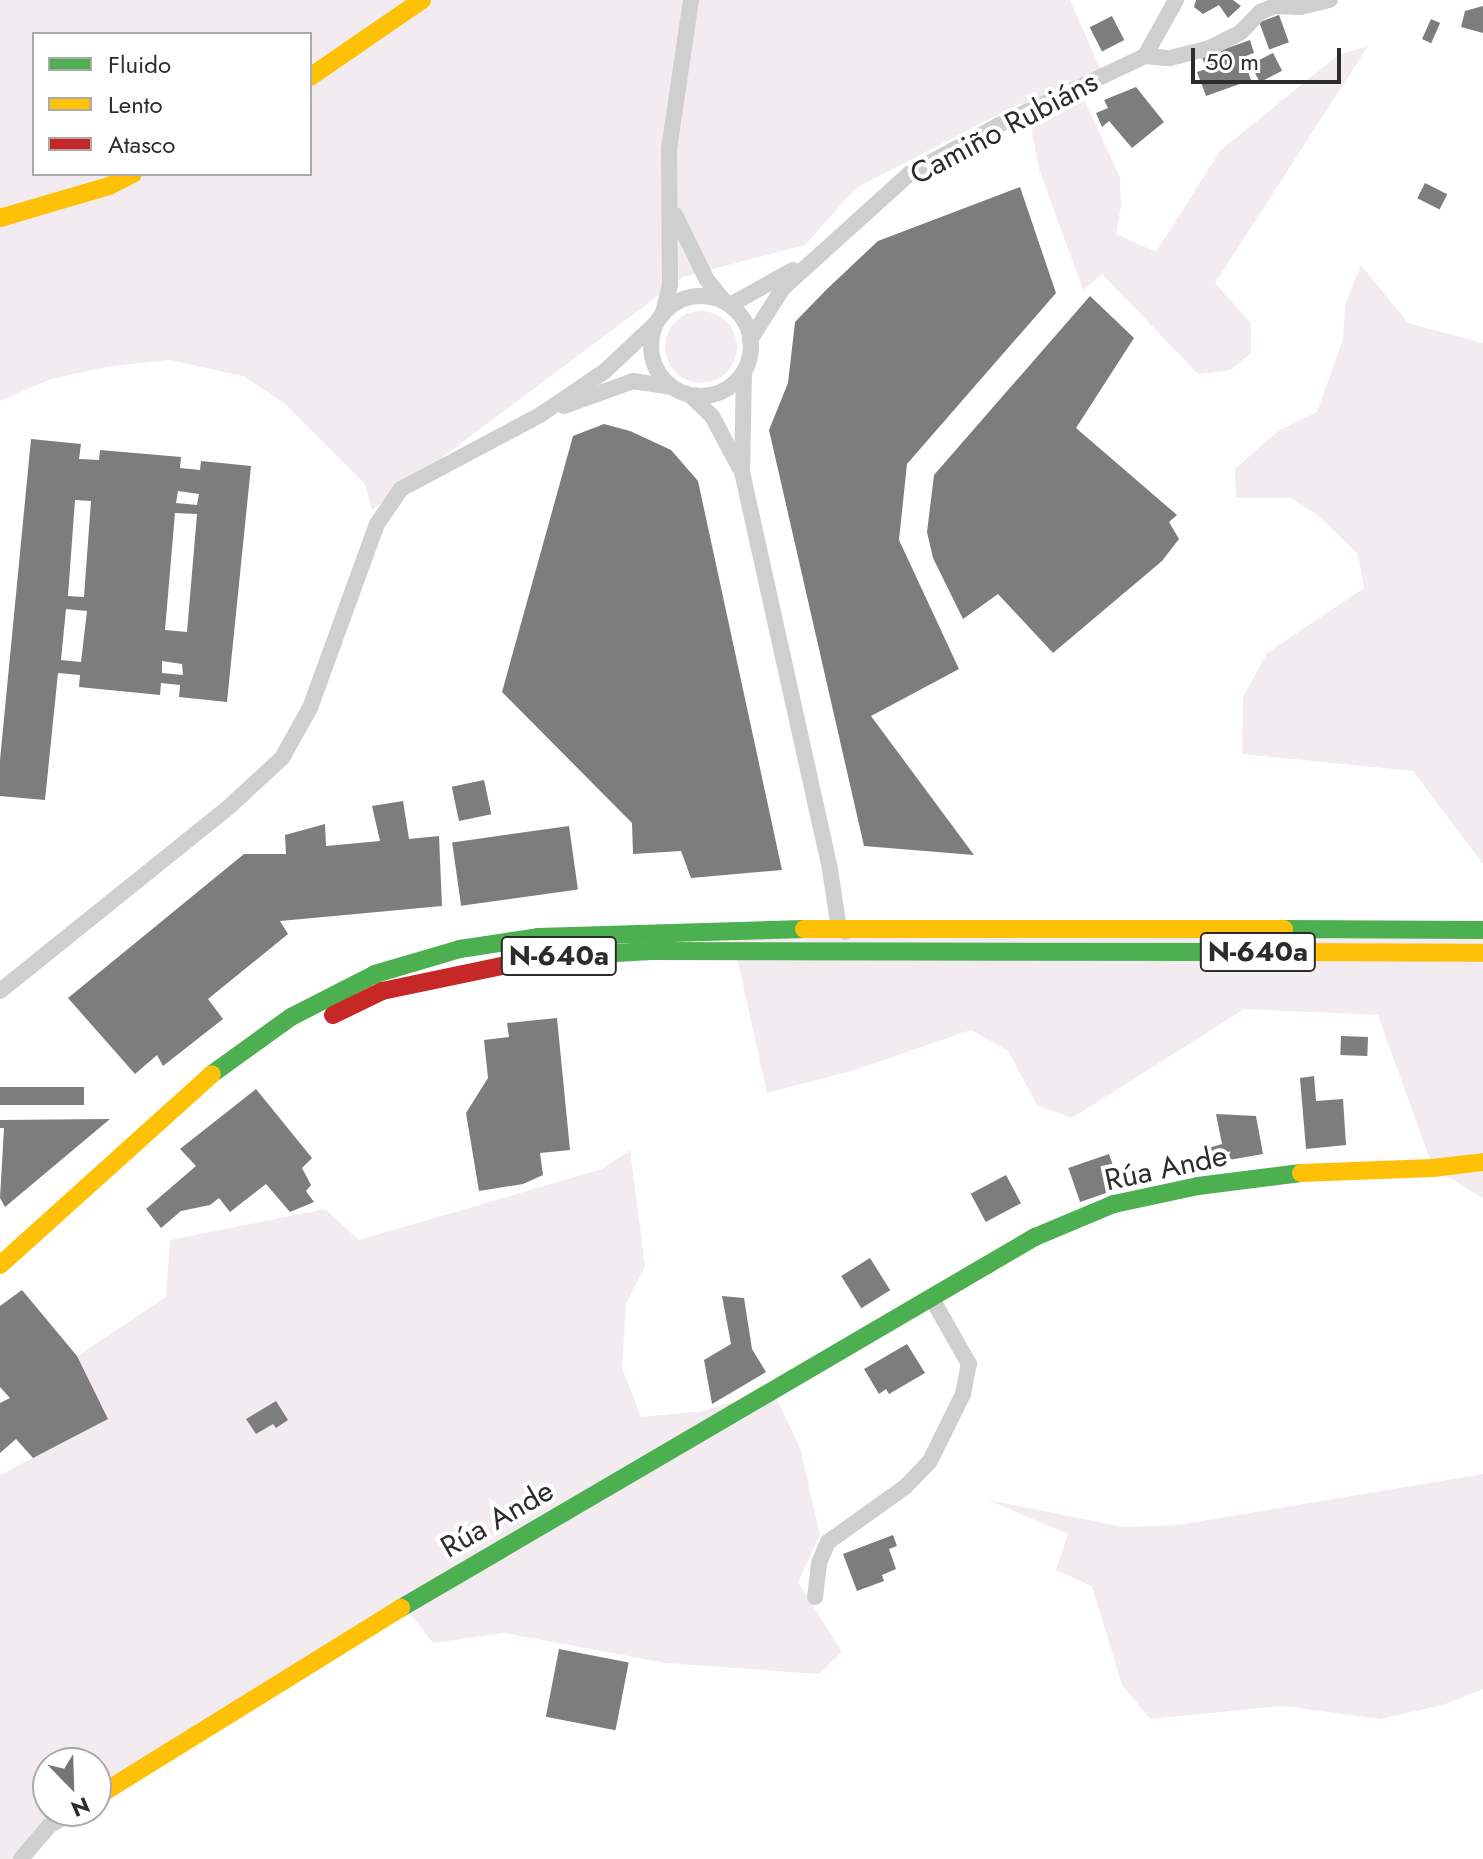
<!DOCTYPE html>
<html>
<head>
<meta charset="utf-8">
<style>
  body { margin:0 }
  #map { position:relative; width:1483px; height:1859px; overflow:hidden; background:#fff; font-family:Jost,sans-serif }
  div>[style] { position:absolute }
  .green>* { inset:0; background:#f2ebf0 }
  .round { border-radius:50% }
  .building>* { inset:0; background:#7d7d7d; transform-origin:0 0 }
  .street>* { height:16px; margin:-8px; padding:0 8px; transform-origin:8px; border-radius:8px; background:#cfcfcf }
  .street>.ring { margin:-8px; padding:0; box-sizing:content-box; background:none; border:16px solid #cfcfcf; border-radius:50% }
  .fast>* { height:18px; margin:-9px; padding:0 9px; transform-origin:9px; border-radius:9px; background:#4caf50 }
  .slow>* { height:18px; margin:-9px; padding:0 9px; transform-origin:9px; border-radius:9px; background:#ffc107 }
  .jam>* { height:18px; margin:-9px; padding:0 9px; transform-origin:9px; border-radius:9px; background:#c62828 }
  span { translate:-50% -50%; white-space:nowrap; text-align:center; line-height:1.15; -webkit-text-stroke:8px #fff; paint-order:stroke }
  .shield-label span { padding:2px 6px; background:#fff; border:2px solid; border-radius:6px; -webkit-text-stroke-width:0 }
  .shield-label { font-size:28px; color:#2c2c2c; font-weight:700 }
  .street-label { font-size:30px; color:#2c2c2c }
  .legend { position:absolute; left:32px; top:32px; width:280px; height:144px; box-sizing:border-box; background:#fff; border:2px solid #ababab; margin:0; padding:10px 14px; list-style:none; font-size:24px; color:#2c2c2c }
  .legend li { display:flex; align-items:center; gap:16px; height:40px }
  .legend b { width:40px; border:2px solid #ababab }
  .north { position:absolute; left:32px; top:1747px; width:80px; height:80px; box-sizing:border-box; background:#fff; border:2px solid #ababab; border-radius:50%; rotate:157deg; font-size:22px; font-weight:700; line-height:32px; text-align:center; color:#2c2c2c }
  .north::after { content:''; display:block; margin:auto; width:28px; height:36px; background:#767676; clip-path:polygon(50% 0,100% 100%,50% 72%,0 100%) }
  .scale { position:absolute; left:1191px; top:48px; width:150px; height:36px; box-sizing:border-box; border:4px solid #2c2c2c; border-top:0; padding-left:10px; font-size:24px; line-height:28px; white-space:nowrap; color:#2c2c2c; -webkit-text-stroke:6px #fff; paint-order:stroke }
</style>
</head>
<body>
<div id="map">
  <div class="green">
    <div style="clip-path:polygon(evenodd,0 0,1070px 0,1103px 75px,1078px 87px,1120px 177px,1121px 206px,1116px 234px,1156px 252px,1220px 151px,1338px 55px,1368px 46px,1215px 283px,1251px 323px,1251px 353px,1231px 370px,1198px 374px,1102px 274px,1083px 290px,1039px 169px,1028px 111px,1021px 103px,856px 188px,805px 245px,683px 277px,372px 510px,365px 484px,284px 403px,243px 376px,169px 360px,106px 367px,51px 379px,0 401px,0 0,34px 34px,310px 34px,310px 174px,34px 174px,34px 34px)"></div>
    <div style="clip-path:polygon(1361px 265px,1408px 323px,1483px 343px,1483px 864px,1413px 771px,1242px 754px,1243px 697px,1267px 653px,1364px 588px,1358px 554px,1320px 517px,1292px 498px,1236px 498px,1235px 469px,1278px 431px,1317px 412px,1343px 339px,1345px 305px)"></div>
    <div class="round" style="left:665px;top:311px;width:72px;height:72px"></div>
    <div style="clip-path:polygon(731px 930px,1483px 930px,1483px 1198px,1433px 1168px,1378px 1015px,1244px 1009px,1072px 1118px,1037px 1105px,1008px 1051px,971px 1030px,851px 1071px,767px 1093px)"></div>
    <div style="clip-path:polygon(630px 1150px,645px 1266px,626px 1304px,622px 1368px,641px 1417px,704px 1411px,772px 1389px,800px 1448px,820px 1535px,798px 1582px,842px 1652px,819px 1674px,666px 1663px,504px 1633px,433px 1643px,404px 1606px,96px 1797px,96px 1763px,48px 1763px,48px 1811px,73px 1811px,24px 1859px,0 1859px,0 1475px,108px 1419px,77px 1356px,166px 1297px,170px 1240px,325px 1209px,359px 1240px,602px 1169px)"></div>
    <div style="clip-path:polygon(1483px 1474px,1483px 1689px,1443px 1705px,1380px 1719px,1283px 1706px,1150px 1719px,1122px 1685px,1092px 1586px,1056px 1570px,1068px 1534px,988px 1500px,1124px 1527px,1178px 1525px)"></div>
  </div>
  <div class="building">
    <div style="clip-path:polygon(1196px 0,1233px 0,1241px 6px,1228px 18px,1219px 5px,1203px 14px,1194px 7px)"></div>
    <div style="clip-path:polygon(1483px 6px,1483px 33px,1461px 27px,1465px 11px)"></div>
    <div style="left:1279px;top:15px;width:29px;height:21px;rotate:70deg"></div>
    <div style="left:1112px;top:16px;width:27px;height:25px;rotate:63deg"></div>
    <div style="left:1431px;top:19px;width:10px;height:22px;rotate:24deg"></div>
    <div style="clip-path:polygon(1250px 40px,1254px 53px,1243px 57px,1251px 80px,1206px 96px,1197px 72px,1206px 69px,1202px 57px)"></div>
    <div style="left:1273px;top:53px;width:20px;height:25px;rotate:63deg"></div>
    <div style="clip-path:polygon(1136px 87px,1164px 122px,1132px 148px,1109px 121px,1102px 127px,1096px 113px,1108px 108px,1104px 100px)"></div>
    <div style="left:1425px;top:183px;width:25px;height:17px;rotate:27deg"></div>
    <div style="clip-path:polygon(1020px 187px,1056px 293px,907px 464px,899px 540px,959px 669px,871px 716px,974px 855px,864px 846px,769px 430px,788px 383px,795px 322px,827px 289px,878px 241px)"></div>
    <div style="clip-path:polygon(1090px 296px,1134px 338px,1076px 428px,1177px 515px,1169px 522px,1179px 539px,1162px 561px,1053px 653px,998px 594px,963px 619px,933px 558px,927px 532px,934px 475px)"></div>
    <div style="clip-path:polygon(604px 424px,630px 431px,671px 450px,698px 481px,782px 870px,691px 878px,681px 851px,633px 854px,632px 823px,502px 692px,573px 436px)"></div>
    <div style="clip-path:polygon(evenodd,31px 439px,81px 444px,79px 459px,99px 460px,100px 450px,181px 457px,180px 468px,200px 470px,201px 461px,251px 466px,227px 702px,179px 697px,180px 685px,161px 683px,160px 695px,79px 687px,80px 675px,58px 673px,45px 800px,0 796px,0 760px,31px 439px,178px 491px,199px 494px,197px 505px,176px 503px,178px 491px,31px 439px,75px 500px,91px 501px,84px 597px,68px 596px,75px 500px,31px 439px,175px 513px,197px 514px,187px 632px,165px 630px,175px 513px,31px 439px,66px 609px,87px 611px,81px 662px,61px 660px,66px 609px,31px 439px,162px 661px,182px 664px,183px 675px,162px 673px,162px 661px)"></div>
    <div style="left:484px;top:780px;width:35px;height:33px;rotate:78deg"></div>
    <div style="clip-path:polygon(403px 801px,409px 839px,439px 836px,442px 906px,280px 921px,288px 934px,208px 999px,223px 1019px,163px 1066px,157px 1055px,135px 1074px,68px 998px,244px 854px,286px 854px,285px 835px,325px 824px,326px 846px,380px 841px,372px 806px)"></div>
    <div style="left:569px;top:826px;width:64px;height:118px;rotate:82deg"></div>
    <div style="clip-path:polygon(557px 1018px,570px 1150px,540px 1153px,543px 1175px,523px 1184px,479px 1191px,466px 1113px,488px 1078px,484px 1040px,509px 1037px,507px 1023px)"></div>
    <div style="left:1341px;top:1036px;width:27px;height:19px;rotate:2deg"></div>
    <div style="clip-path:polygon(1314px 1076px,1316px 1101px,1343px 1099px,1346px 1145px,1306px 1149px,1300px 1078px)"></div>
    <div style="left:84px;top:1087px;width:18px;height:84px;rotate:90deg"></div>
    <div style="clip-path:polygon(256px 1089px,312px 1158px,302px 1168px,311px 1185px,306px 1191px,314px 1202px,290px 1212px,266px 1184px,230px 1212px,219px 1198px,210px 1205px,181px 1211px,161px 1228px,146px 1209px,196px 1166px,180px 1149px)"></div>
    <div style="clip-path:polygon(1216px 1114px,1256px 1116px,1263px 1154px,1206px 1164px,1208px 1148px,1222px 1144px)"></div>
    <div style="clip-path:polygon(110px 1119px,5px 1207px,0 1198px,4px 1128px,0 1128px,0 1120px)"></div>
    <div style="left:1109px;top:1154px;width:36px;height:43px;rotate:71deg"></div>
    <div style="left:1006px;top:1175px;width:32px;height:40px;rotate:62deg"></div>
    <div style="left:870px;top:1258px;width:38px;height:34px;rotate:58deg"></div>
    <div style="clip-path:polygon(22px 1290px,77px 1356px,108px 1419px,33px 1458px,16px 1439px,0 1453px,0 1403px,10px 1398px,0 1387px,0 1306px)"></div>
    <div style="clip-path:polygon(722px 1296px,744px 1298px,752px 1349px,766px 1372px,712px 1404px,704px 1360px,731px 1344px)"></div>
    <div style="clip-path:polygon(907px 1344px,925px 1373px,889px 1394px,886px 1389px,879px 1394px,864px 1369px)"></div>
    <div style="clip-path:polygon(276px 1401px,288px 1420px,276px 1428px,273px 1424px,256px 1434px,246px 1419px)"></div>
    <div style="clip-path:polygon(893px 1535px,897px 1546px,889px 1549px,896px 1569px,882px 1575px,884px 1581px,857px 1591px,843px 1554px)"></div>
    <div style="left:559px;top:1649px;width:71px;height:69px;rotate:11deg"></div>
  </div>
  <div class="street">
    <div style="left:1176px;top:0;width:64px;rotate:119deg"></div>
    <div style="left:1145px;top:56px;width:25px;rotate:5deg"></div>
    <div style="left:1170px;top:58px;width:41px;rotate:-14deg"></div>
    <div style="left:1210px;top:48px;width:35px;rotate:-27deg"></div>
    <div style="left:1241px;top:32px;width:28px;rotate:-46deg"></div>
    <div style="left:1260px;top:12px;width:16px;rotate:-22deg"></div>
    <div style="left:1275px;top:6px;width:26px;rotate:2deg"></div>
    <div style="left:1301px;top:7px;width:30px;rotate:-14deg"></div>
    <div style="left:675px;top:215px;width:72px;rotate:63.8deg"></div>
    <div style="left:707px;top:280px;width:28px;rotate:51deg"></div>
    <div class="ring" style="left:651px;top:296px;width:84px;height:84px"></div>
    <div style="left:730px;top:305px;width:72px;rotate:-29.1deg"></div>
    <div style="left:663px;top:313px;width:30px;rotate:-76deg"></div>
    <div style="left:670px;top:284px;width:135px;rotate:-90.4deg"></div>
    <div style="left:669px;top:149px;width:151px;rotate:-81.6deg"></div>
    <div style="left:750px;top:340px;width:62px;rotate:-57.6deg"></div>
    <div style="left:783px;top:288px;width:170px;rotate:-42.1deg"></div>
    <div style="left:909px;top:174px;width:102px;rotate:-28.6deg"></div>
    <div style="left:999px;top:125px;width:161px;rotate:-25.3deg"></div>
    <div style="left:744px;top:371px;width:101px;rotate:91.1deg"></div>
    <div style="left:742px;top:472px;width:408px;rotate:77.5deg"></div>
    <div style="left:830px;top:870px;width:59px;rotate:81.2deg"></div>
    <div style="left:839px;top:928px;width:7px;rotate:34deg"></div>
    <div style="left:690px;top:395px;width:30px;rotate:44deg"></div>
    <div style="left:712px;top:416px;width:58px;rotate:62.1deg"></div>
    <div style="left:564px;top:406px;width:73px;rotate:-19.9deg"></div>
    <div style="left:633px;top:381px;width:38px;rotate:9deg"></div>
    <div style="left:0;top:991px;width:297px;rotate:-38.8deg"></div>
    <div style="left:231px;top:805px;width:69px;rotate:-42.7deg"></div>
    <div style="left:282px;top:758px;width:57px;rotate:-60.8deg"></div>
    <div style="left:310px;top:708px;width:196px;rotate:-70deg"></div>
    <div style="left:377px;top:524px;width:42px;rotate:-55.6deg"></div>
    <div style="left:401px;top:489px;width:157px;rotate:-28deg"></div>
    <div style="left:540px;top:415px;width:78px;rotate:-34.1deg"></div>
    <div style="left:605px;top:371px;width:70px;rotate:-43.3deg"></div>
    <div style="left:815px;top:1597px;width:34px;rotate:-83deg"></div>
    <div style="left:819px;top:1563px;width:23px;rotate:-67deg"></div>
    <div style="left:828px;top:1542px;width:95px;rotate:-35.5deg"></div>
    <div style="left:905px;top:1487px;width:36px;rotate:-46deg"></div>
    <div style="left:930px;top:1461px;width:75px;rotate:-63.8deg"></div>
    <div style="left:963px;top:1394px;width:31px;rotate:-79deg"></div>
    <div style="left:969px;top:1364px;width:77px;rotate:-119.6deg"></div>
    <div style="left:21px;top:1859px;width:43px;rotate:-49.7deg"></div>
    <div style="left:49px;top:1826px;width:29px;rotate:-31deg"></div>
  </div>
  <div class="fast">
    <div style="left:1284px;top:929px;width:199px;rotate:0.3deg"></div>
    <div style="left:545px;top:957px;width:106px;rotate:-3.2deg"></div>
    <div style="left:651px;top:951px;width:584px;rotate:0.1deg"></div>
    <div style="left:212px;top:1074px;width:97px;rotate:-35.8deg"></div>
    <div style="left:291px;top:1017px;width:94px;rotate:-27.1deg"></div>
    <div style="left:375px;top:974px;width:89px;rotate:-16.4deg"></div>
    <div style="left:460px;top:949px;width:79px;rotate:-8.7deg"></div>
    <div style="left:538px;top:937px;width:266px;rotate:-1.7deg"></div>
    <div style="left:401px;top:1608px;width:735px;rotate:-30.34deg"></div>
    <div style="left:1035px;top:1237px;width:86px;rotate:-22.7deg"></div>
    <div style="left:1114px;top:1204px;width:86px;rotate:-12.1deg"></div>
    <div style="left:1198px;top:1186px;width:104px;rotate:-7.2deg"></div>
  </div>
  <div class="slow">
    <div style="left:310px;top:77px;width:136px;rotate:-34.5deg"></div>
    <div style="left:0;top:218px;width:114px;rotate:-16.4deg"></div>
    <div style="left:109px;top:186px;width:27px;rotate:-27deg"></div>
    <div style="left:804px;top:929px;width:480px"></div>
    <div style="left:1235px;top:952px;width:248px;rotate:0.2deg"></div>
    <div style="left:1301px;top:1173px;width:132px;rotate:-2.2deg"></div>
    <div style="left:1433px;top:1168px;width:50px;rotate:-6.8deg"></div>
    <div style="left:0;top:1265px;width:285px;rotate:-42deg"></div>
    <div style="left:96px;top:1797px;width:359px;rotate:-31.8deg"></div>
  </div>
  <div class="jam">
    <div style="left:333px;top:1015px;width:55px;rotate:-26.1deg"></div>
    <div style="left:382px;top:991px;width:167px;rotate:-11.8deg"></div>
  </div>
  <div class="shield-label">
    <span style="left:1258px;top:952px">N-640a</span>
    <span style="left:559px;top:956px">N-640a</span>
  </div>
  <div class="street-label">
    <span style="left:1004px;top:128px;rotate:-28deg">Camiño Rubiáns</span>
    <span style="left:1166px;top:1168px;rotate:-12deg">Rúa Ande</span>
    <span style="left:497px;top:1519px;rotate:-30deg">Rúa Ande</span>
  </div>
  <ul class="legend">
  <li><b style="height:10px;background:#4caf50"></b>Fluido</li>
  <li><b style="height:10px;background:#ffc107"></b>Lento</li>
  <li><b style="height:10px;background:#c62828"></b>Atasco</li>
  </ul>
  <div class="north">N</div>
  <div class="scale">50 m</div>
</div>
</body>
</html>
